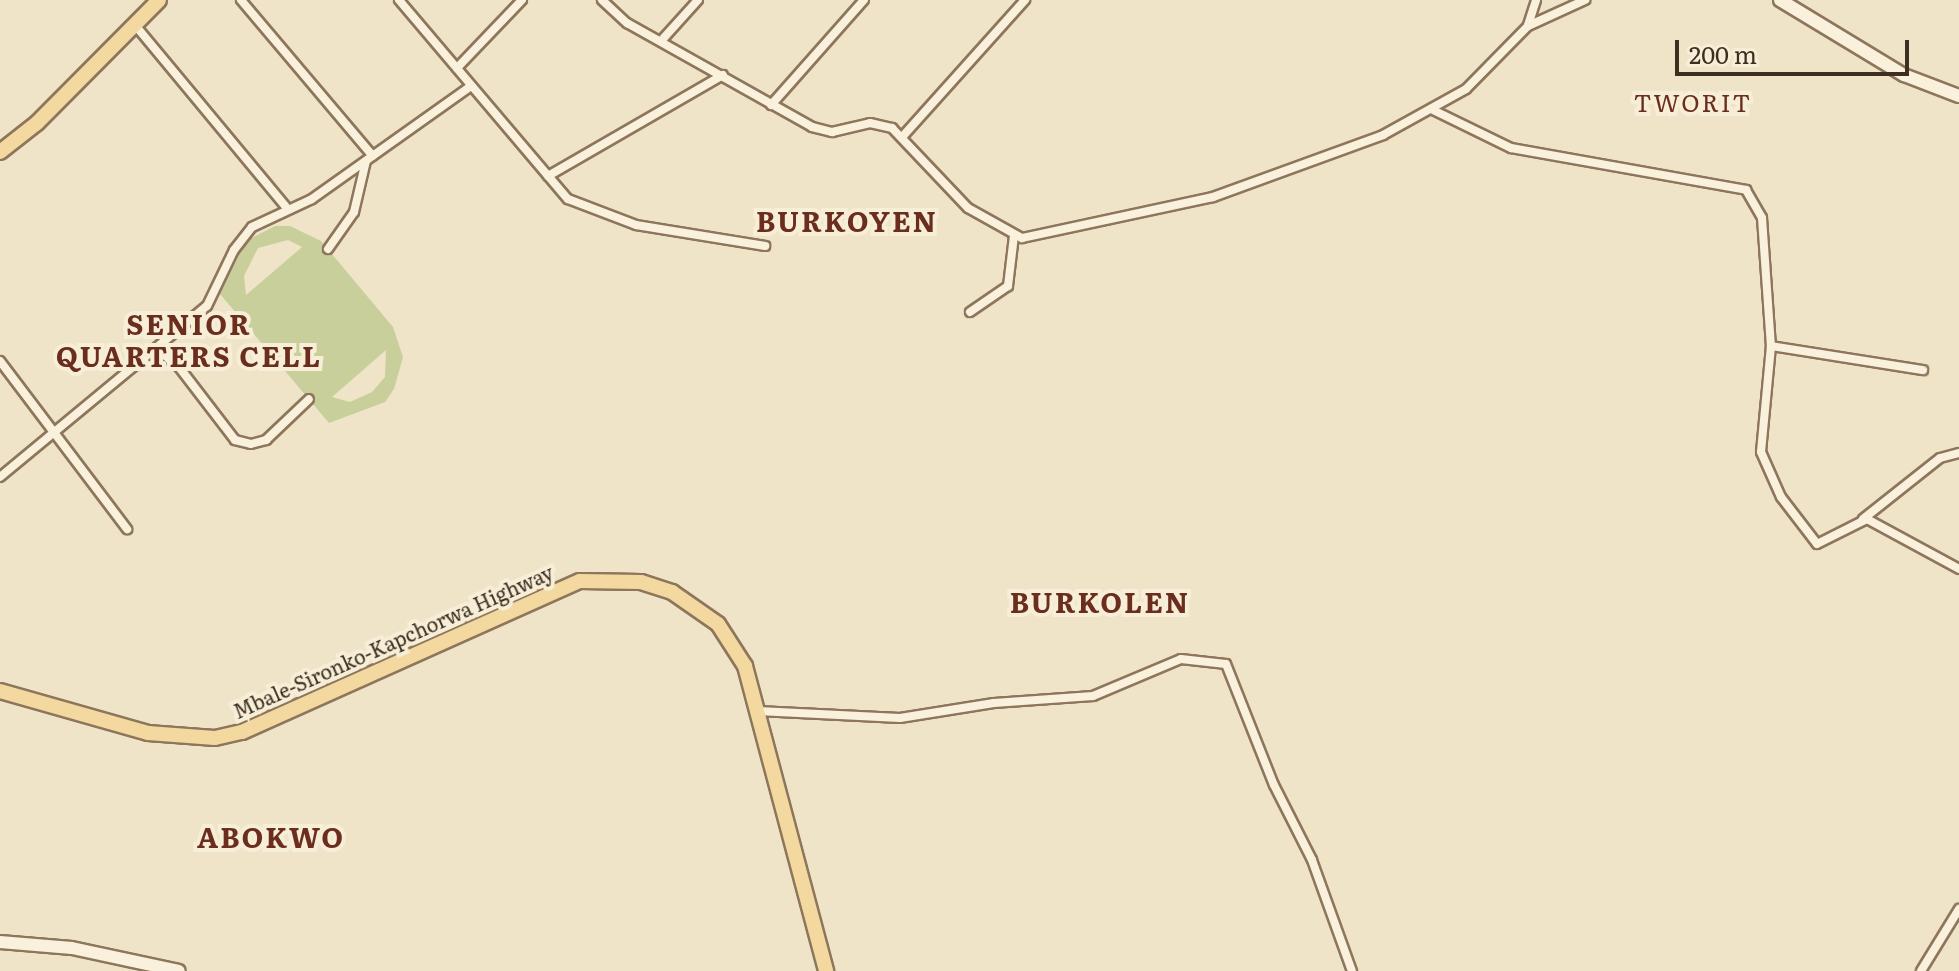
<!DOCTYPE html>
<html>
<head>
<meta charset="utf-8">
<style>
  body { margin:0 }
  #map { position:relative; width:1959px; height:971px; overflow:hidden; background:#f0e4c8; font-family:Literata,serif }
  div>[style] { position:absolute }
  .green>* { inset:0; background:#c9cf9b }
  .roads { filter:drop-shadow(2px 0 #8d765c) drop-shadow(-2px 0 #8d765c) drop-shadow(0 2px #8d765c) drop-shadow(0 -2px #8d765c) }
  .street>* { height:8px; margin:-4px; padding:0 4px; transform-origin:4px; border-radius:4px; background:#faf1dc }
  .secondary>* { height:12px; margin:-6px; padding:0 6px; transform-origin:6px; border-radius:6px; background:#faf1dc }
  .primary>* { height:14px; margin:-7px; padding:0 7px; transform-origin:7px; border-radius:7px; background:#f3d9a0 }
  span { translate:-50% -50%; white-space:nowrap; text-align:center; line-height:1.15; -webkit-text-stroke:8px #f7eed8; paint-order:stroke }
  .street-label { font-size:20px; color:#3d2e20 }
  .quarter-label { font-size:24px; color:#6b2e1e; letter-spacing:2px }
  .district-label { font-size:28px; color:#6b2e1e; font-weight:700; letter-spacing:2px }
  .scale { position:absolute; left:1675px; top:40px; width:234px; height:36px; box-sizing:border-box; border:4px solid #3d2e20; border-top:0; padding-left:10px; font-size:24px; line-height:28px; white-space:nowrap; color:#3d2e20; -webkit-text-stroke:6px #f7eed8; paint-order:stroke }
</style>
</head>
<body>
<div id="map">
  <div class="green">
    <div style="clip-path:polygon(evenodd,275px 226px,290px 226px,321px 241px,393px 327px,403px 357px,394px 389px,385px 402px,329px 423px,220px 294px,246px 241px,275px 226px,288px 240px,302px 247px,246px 295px,244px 276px,258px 248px,288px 240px,275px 226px,386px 350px,385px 377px,372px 392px,350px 402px,332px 397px,386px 350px)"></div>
  </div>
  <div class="roads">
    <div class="street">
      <div style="left:241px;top:0;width:204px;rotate:49.8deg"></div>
      <div style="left:399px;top:0;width:261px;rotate:49.7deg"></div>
      <div style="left:568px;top:199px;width:73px;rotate:20.9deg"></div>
      <div style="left:636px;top:225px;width:131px;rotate:9.2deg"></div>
      <div style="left:602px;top:0;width:34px;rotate:43deg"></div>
      <div style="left:627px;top:23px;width:212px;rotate:29.3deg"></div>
      <div style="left:812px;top:127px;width:21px;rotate:14deg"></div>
      <div style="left:832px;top:132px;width:39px;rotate:-13deg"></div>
      <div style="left:870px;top:123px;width:23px;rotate:13deg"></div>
      <div style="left:892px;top:128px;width:110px;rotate:46.5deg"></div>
      <div style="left:968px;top:208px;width:62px;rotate:29.1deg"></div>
      <div style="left:1022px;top:238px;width:195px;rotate:-12.1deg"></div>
      <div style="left:1213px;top:197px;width:181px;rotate:-20deg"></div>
      <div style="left:1383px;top:135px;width:95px;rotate:-29deg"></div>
      <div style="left:1466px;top:89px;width:88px;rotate:-45.5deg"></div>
      <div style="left:1528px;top:26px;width:63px;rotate:-24.5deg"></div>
      <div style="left:135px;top:25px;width:236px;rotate:50.3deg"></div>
      <div style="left:1528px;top:25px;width:26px;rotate:-72deg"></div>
      <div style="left:661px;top:41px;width:55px;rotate:-47.9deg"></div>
      <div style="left:457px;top:68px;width:94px;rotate:-46.3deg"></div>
      <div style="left:771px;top:105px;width:140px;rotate:-48.5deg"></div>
      <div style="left:1433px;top:110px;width:87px;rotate:26deg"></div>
      <div style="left:1511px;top:148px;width:239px;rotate:10.1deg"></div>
      <div style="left:1746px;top:190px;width:32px;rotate:60deg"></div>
      <div style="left:1762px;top:218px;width:128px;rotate:86deg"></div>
      <div style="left:1771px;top:346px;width:106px;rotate:95.4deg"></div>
      <div style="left:1761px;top:452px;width:49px;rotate:66deg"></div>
      <div style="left:1781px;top:497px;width:59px;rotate:52.5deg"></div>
      <div style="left:1817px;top:544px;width:56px;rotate:-26.6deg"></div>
      <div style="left:1867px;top:519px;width:105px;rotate:28.5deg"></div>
      <div style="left:903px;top:136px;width:183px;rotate:-48.1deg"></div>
      <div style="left:548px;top:176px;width:202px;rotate:-30deg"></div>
      <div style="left:328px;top:249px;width:45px;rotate:-54.9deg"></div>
      <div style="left:354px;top:212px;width:52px;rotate:-76.8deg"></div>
      <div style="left:970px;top:312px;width:46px;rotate:-34.4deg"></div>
      <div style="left:1008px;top:286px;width:50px;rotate:-83.2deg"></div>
      <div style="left:1771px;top:346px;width:154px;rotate:9deg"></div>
      <div style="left:158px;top:350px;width:27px;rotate:39deg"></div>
      <div style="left:179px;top:367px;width:92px;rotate:52.5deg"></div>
      <div style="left:235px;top:440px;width:16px;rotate:14deg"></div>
      <div style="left:251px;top:444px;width:16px;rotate:-15deg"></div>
      <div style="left:266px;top:440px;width:59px;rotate:-43.6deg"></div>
      <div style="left:0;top:361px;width:211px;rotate:52.9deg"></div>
      <div style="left:0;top:477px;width:268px;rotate:-39.6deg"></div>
      <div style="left:207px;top:306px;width:62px;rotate:-64.3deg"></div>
      <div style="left:234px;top:250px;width:29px;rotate:-52deg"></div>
      <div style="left:252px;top:227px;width:66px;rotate:-25deg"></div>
      <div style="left:312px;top:199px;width:195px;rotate:-35.4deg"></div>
      <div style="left:1863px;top:519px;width:98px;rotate:-38.4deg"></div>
      <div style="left:1940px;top:458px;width:20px;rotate:-15deg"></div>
      <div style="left:758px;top:711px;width:142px;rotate:2.8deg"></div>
      <div style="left:900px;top:718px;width:95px;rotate:-9.1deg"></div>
      <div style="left:994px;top:703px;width:99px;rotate:-4deg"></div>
      <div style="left:1093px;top:696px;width:95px;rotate:-22.8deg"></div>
      <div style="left:1181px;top:659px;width:45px;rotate:6.3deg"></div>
      <div style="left:1226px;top:664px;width:130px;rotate:68.4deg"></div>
      <div style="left:1274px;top:785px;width:84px;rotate:63.1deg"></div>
      <div style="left:1312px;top:860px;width:118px;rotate:70.2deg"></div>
      <div style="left:1921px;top:971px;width:73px;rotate:-58.5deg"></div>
    </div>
    <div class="secondary">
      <div style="left:1780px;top:0;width:145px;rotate:31.2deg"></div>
      <div style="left:1904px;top:75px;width:59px;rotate:20.9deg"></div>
      <div style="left:0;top:942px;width:72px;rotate:4.8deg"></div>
      <div style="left:72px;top:948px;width:109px;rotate:12.1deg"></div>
    </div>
    <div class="primary">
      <div style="left:0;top:152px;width:47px;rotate:-38.1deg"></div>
      <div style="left:37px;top:123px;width:173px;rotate:-45.2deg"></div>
      <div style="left:0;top:691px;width:154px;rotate:15.8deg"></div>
      <div style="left:148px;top:733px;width:67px;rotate:4.3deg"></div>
      <div style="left:215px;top:738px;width:28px;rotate:-13deg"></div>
      <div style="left:242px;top:732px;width:370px;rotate:-24.1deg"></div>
      <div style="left:580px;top:581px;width:61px;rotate:0.9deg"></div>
      <div style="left:641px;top:582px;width:33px;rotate:18deg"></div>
      <div style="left:672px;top:592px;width:56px;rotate:34.8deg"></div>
      <div style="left:718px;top:624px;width:50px;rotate:57.3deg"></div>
      <div style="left:745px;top:666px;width:316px;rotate:75.1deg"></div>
    </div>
  </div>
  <div class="street-label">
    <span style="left:393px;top:641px;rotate:-24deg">Mbale-Sironko-Kapchorwa Highway</span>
  </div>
  <div class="quarter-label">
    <span style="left:1693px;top:102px">TWORIT</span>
  </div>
  <div class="district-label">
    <span style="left:847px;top:220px">BURKOYEN</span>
    <span style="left:189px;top:339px">SENIOR<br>QUARTERS CELL</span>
    <span style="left:1100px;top:601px">BURKOLEN</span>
    <span style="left:271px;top:836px">ABOKWO</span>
  </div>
  <div class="scale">200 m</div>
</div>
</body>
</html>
